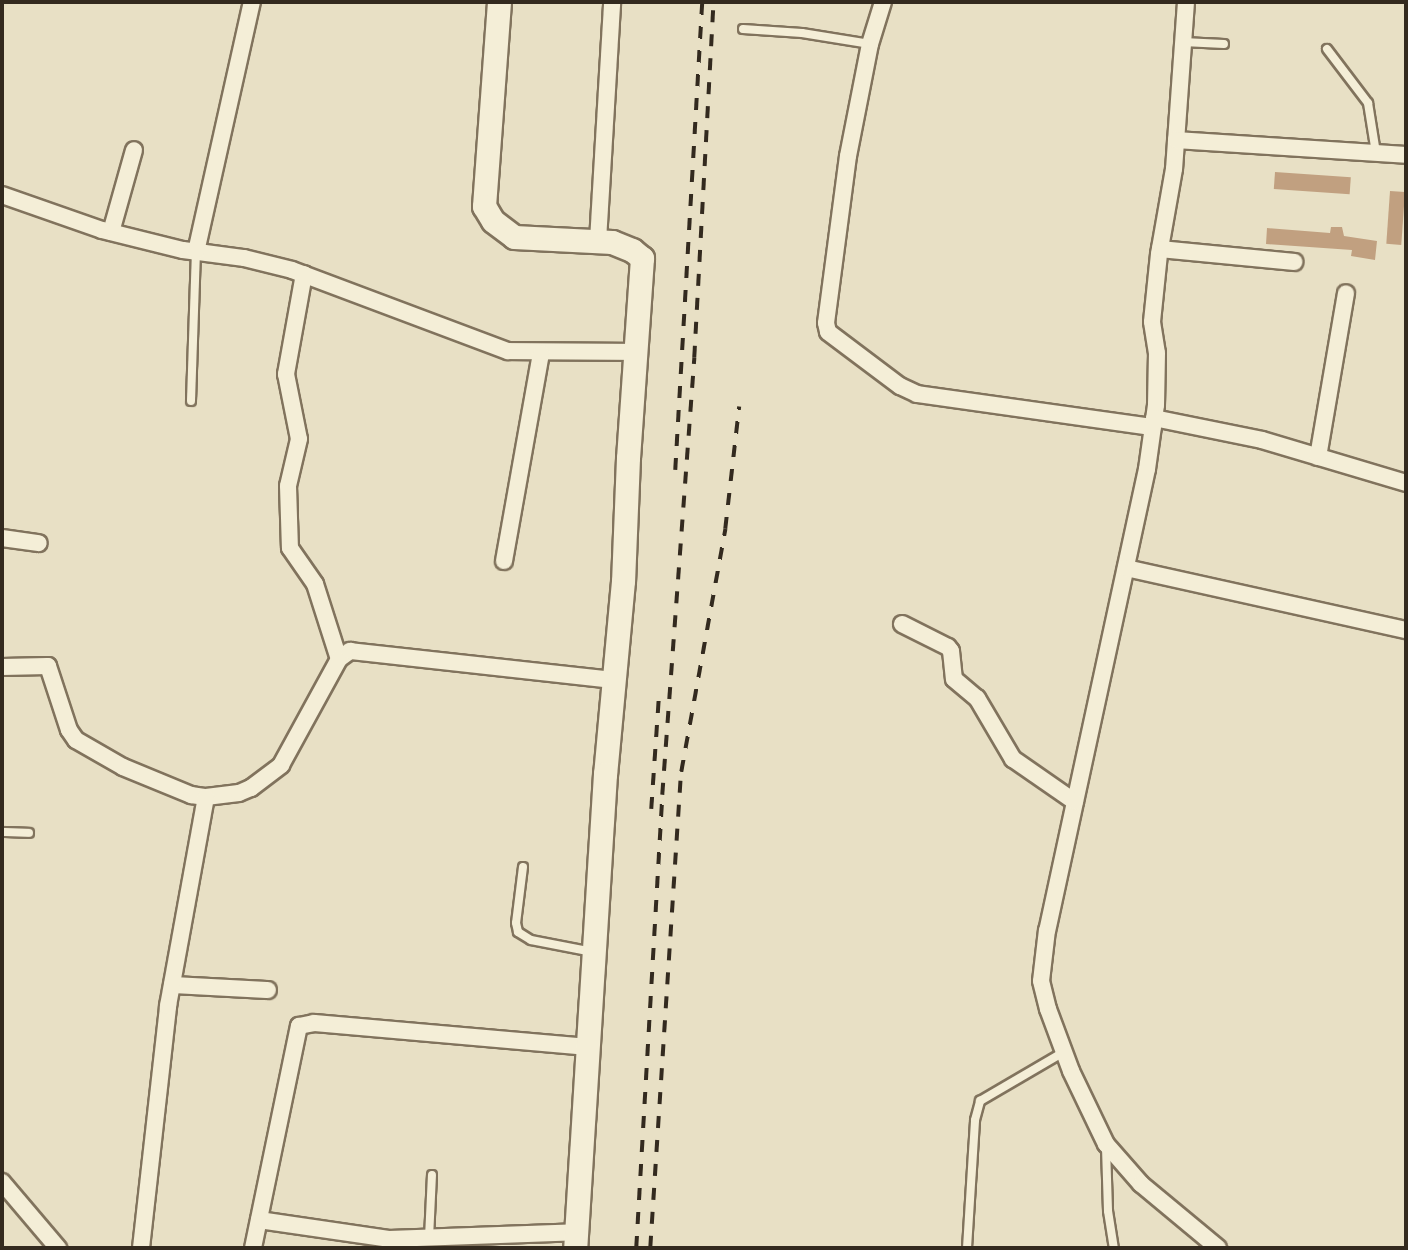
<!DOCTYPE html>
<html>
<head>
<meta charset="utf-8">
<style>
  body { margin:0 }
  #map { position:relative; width:1408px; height:1250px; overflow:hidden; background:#e8e0c5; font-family:Bitter,serif }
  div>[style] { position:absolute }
  .building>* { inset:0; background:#c1a080; transform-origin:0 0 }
  .roads { filter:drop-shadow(2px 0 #81735d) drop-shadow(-2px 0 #81735d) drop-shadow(0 2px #81735d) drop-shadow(0 -2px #81735d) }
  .lane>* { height:8px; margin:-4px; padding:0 4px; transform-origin:4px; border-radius:4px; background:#f4eed7 }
  .street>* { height:16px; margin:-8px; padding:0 8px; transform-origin:8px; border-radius:8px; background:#f4eed7 }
  .secondary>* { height:23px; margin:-11.5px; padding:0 11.5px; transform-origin:11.5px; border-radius:11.5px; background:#f4eed7 }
  .rail>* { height:3.5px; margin-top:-1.75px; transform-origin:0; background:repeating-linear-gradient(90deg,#332a1f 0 12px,transparent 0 24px) }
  span { translate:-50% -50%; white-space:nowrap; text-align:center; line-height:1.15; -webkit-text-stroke:6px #f0ead4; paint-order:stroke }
  .frame { position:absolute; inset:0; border:4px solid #332a1f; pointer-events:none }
</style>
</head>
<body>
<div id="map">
  <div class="building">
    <div style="left:1275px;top:172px;width:76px;height:17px;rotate:4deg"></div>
    <div style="left:1390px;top:191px;width:15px;height:53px;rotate:4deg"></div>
    <div style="clip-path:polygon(1331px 227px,1342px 227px,1344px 236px,1377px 241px,1375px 260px,1351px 256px,1352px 250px,1266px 244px,1267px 228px,1330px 233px)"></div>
  </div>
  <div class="roads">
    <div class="lane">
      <div style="left:743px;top:29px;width:59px;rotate:3.9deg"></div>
      <div style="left:802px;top:33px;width:69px;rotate:9.2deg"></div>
      <div style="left:1183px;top:42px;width:41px;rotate:2.8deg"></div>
      <div style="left:1327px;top:49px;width:68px;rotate:52.8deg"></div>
      <div style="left:1368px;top:103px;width:51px;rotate:80.9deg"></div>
      <div style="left:191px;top:401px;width:149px;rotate:-88.1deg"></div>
      <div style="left:2px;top:832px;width:27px;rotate:2deg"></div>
      <div style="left:523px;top:867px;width:56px;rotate:97.1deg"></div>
      <div style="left:516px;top:923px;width:9px;rotate:77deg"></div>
      <div style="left:518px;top:932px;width:15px;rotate:32deg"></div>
      <div style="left:531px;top:940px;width:63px;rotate:11deg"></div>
      <div style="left:1106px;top:1147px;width:64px;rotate:88.2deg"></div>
      <div style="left:1108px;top:1211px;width:37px;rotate:81deg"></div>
      <div style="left:429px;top:1238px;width:63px;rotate:-87.3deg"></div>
      <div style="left:967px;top:1248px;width:128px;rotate:-86.4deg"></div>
      <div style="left:975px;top:1120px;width:20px;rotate:-75deg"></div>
      <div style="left:980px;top:1101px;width:97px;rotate:-30.3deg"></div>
    </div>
    <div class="street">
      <div style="left:883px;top:2px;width:44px;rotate:107.2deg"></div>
      <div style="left:870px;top:44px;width:114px;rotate:101.1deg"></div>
      <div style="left:848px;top:156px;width:168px;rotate:97.5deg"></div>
      <div style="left:826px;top:323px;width:9px;rotate:77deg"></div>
      <div style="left:828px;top:332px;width:90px;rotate:36.9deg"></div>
      <div style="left:900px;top:386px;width:19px;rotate:25deg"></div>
      <div style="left:917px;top:394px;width:238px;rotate:8deg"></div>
      <div style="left:1186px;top:2px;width:167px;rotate:94.1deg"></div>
      <div style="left:1174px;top:169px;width:86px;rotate:100deg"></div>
      <div style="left:1159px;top:254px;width:68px;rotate:95.9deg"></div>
      <div style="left:1152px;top:322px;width:31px;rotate:81deg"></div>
      <div style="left:1157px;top:353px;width:52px;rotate:91.1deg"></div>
      <div style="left:1156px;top:405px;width:65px;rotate:98deg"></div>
      <div style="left:1147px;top:469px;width:472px;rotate:102.2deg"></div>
      <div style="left:1047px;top:930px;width:51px;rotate:96.7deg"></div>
      <div style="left:1041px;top:981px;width:29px;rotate:76deg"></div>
      <div style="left:1048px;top:1009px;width:66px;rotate:69.6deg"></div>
      <div style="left:1071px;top:1071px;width:81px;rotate:64.4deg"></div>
      <div style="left:1106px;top:1144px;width:53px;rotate:48.8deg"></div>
      <div style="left:1141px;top:1184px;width:100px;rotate:39.7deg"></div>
      <div style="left:1176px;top:140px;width:230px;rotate:3.7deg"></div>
      <div style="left:2px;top:195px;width:106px;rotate:19.3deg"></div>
      <div style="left:102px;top:230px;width:83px;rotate:13.9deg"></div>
      <div style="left:183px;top:250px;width:62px;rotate:7.5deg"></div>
      <div style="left:244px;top:258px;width:49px;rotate:14deg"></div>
      <div style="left:292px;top:270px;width:231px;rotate:20.6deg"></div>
      <div style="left:508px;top:351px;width:128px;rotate:0.4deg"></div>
      <div style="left:111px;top:232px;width:85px;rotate:-74.3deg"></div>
      <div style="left:598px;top:241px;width:239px;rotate:-86.6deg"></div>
      <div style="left:1160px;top:249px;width:135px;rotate:5.5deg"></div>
      <div style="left:196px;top:252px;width:256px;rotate:-77.4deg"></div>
      <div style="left:304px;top:274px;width:102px;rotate:100.2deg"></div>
      <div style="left:286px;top:374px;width:66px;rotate:78.7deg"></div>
      <div style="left:299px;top:439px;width:48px;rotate:103.2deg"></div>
      <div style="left:288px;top:486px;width:62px;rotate:88.2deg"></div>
      <div style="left:290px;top:548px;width:44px;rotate:55.2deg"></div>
      <div style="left:315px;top:584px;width:79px;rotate:72.3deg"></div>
      <div style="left:1154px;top:418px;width:110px;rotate:11.5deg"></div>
      <div style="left:1262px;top:440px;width:150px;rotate:16.6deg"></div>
      <div style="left:1318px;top:457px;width:166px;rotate:-80.3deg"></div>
      <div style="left:2px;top:538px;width:37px;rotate:8deg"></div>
      <div style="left:504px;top:561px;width:211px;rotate:-79.9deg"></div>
      <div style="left:1126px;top:568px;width:287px;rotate:12.5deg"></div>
      <div style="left:902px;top:624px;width:51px;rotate:26.6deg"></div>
      <div style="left:948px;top:647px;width:5px;rotate:53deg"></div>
      <div style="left:951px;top:651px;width:28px;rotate:84deg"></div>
      <div style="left:954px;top:679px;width:30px;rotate:40deg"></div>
      <div style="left:977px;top:698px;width:71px;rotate:59.5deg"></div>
      <div style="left:1013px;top:759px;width:75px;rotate:34.7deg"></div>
      <div style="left:2px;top:667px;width:46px;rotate:-1.2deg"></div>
      <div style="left:48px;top:666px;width:67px;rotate:71.8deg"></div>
      <div style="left:69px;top:730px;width:12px;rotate:55deg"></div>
      <div style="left:76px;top:740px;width:54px;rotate:29.9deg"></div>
      <div style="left:123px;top:767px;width:74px;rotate:22.4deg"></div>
      <div style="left:191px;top:795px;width:15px;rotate:8deg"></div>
      <div style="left:206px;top:797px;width:33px;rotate:-7deg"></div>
      <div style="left:239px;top:793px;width:13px;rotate:-23deg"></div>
      <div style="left:251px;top:788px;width:38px;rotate:-37deg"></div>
      <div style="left:281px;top:765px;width:121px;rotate:-61.3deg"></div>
      <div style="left:339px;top:659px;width:14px;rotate:-36deg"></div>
      <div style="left:350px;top:651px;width:266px;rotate:6.3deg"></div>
      <div style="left:172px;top:985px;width:96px;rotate:3deg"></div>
      <div style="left:2px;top:1182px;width:87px;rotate:49.7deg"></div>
      <div style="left:259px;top:1220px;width:131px;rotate:8.3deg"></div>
      <div style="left:389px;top:1239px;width:187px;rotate:-2.1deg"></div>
      <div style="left:141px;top:1248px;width:244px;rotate:-83.6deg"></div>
      <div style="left:168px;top:1006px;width:212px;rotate:-79.7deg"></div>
      <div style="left:253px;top:1248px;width:227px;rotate:-78.3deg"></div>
      <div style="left:299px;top:1026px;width:15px;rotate:-11deg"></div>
      <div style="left:314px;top:1023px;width:276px;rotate:5deg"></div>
    </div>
    <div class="secondary">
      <div style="left:499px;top:2px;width:205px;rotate:94.2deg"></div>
      <div style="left:484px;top:206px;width:17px;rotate:59deg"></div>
      <div style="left:493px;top:221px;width:26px;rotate:37deg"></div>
      <div style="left:514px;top:237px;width:98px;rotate:2.9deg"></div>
      <div style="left:612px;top:242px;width:22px;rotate:22deg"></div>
      <div style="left:632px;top:250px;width:13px;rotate:39deg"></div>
      <div style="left:642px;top:258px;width:200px;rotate:94deg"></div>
      <div style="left:628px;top:458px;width:123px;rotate:92.3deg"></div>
      <div style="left:623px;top:581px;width:194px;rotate:95.3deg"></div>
      <div style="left:605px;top:774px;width:475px;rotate:93.6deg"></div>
    </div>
  </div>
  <div class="rail">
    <div style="left:675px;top:470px;width:469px;rotate:-86.7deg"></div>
    <div style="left:651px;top:809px;width:116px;rotate:-86.1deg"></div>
    <div style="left:636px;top:1248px;width:454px;rotate:-86.7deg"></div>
    <div style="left:662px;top:795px;width:438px;rotate:-85.8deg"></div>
    <div style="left:694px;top:358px;width:357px;rotate:-86.9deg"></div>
    <div style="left:650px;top:1248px;width:477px;rotate:-86.3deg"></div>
    <div style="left:681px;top:772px;width:247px;rotate:-79.7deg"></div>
    <div style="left:725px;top:529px;width:123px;rotate:-83.5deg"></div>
  </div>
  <div class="frame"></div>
</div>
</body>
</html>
